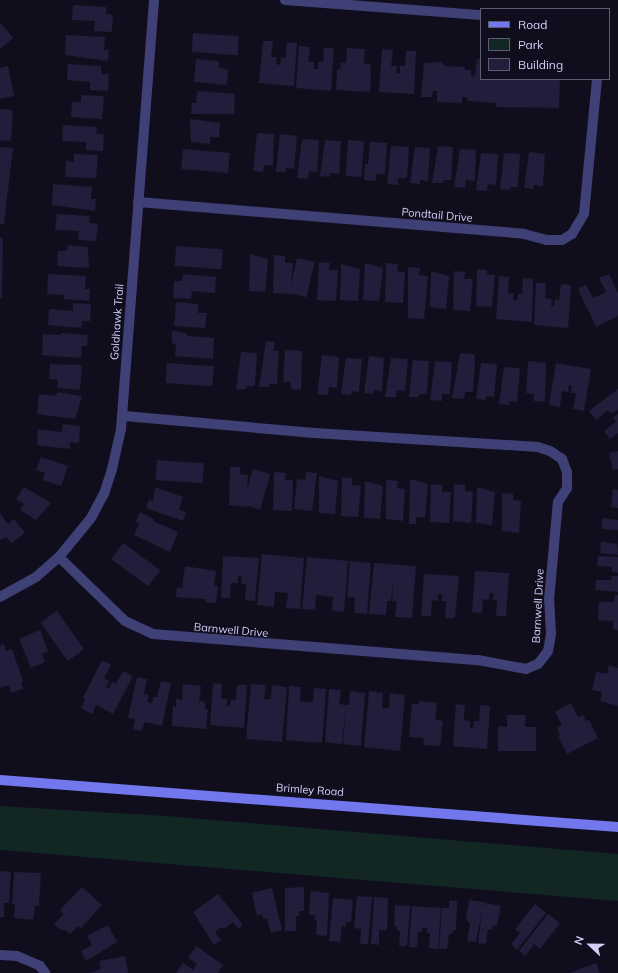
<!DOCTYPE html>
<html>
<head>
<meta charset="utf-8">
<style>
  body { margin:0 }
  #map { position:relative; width:618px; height:973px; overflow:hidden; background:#100e1d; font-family:Mulish,sans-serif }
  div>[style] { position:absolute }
  .green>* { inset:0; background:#122624 }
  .building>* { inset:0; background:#211d3b; transform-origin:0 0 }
  .minor>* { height:10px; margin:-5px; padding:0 5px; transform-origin:5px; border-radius:5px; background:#3f4076 }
  .tertiary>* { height:10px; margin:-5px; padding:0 5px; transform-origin:5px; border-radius:5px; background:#3f4076 }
  .secondary>* { height:10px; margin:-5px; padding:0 5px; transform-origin:5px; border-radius:5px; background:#7277ee }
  span { translate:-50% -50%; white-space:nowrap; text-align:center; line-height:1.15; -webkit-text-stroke:3px #100e1d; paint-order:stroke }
  .street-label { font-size:11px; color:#d2d0f9 }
  .legend { position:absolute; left:480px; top:8px; width:130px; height:72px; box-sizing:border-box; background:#100e1d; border:1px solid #5e5c75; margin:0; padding:5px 7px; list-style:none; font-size:12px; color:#d2d0f9 }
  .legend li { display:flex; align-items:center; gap:8px; height:20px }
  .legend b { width:20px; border:1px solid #5e5c75 }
  .north { position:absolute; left:570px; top:925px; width:40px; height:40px; -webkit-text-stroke:3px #100e1d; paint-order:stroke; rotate:292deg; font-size:11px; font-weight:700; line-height:16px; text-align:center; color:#d2d0f9 }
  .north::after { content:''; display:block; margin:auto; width:14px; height:18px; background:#d2d0f9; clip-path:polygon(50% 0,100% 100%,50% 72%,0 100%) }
</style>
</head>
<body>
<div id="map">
  <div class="green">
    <div style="clip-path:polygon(0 806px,166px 816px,618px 854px,618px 901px,0 850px)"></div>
  </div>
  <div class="building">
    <div style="clip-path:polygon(73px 5px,106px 7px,106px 14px,113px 15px,112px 32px,94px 31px,95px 21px,72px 20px)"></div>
    <div style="clip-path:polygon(0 22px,13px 38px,0 49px)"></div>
    <div style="left:193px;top:33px;width:46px;height:19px;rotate:4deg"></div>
    <div style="clip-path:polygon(66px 35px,105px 37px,104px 50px,109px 50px,108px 61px,65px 55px)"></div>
    <div style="clip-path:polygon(263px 41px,273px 41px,271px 57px,277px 57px,276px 64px,280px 65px,281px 58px,285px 58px,287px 42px,297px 43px,294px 86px,259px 83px)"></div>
    <div style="clip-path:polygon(299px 46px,310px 47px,308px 62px,314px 62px,314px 69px,318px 69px,318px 62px,323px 62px,324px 48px,334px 48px,331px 91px,296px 88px)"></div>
    <div style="clip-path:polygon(347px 48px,365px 49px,364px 64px,370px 64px,371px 72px,370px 92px,336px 90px,337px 69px,340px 69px,341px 62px,346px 63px)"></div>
    <div style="clip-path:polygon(382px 49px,393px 50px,391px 66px,397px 66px,396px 73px,400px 73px,400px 66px,405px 66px,406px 51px,416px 51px,414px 94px,379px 92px)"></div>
    <div style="clip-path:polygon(196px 59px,219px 61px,219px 68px,228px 69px,227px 85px,194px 82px)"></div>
    <div style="clip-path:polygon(477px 59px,481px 59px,481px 79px,560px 79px,559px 108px,496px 107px,496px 103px,467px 101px,467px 97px,462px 97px,462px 103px,437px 102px,437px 91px,433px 91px,432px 97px,421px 97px,424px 63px,442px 62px,444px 66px,465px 67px,465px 70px,471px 70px,471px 75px,475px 76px)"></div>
    <div style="clip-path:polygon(68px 64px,101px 66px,101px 74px,109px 74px,108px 91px,90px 90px,90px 82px,67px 80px)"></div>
    <div style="clip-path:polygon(8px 66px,14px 96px,0 99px,0 68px)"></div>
    <div style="clip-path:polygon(197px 91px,235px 94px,234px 114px,191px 114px,192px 103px,196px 103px)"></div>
    <div style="clip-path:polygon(81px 95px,104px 96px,102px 119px,71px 117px,72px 102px,81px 102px)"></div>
    <div style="clip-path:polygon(0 109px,13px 110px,11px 141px,0 140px)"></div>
    <div style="clip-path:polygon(190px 119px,220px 123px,219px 137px,210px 137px,210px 144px,191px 142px)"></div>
    <div style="clip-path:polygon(63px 125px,97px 127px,96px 134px,104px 134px,103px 151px,86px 150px,86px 142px,62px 141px)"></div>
    <div style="clip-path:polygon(257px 133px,274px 134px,273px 166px,264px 165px,263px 172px,253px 171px)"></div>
    <div style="clip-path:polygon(280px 134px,297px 136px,294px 169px,286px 168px,286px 172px,276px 172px)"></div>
    <div style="clip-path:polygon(302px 139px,319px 140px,317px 172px,309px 171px,308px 179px,297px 178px)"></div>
    <div style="clip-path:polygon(325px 140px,341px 141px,339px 174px,330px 173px,330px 177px,320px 176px)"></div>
    <div style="left:348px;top:140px;width:16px;height:36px;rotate:4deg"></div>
    <div style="clip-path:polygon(370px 142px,387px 143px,385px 174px,376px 174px,376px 181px,364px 180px,365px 164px,368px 164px)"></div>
    <div style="clip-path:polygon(391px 146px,409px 147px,407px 178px,398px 178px,398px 185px,387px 184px)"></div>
    <div style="clip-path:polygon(438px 146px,453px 147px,451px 180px,443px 180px,443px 183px,432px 183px)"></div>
    <div style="clip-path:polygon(0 147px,13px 148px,4px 224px,0 224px)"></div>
    <div style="clip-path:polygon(415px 147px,430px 148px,428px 181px,420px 180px,420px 184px,410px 183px)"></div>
    <div style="left:183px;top:149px;width:47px;height:20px;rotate:5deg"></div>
    <div style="clip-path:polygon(460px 149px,476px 150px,475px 181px,466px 180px,465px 188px,454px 187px)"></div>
    <div style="clip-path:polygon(529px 152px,545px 154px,543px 186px,534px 185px,534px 189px,524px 188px)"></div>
    <div style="clip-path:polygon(481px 153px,498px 154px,496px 185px,488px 184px,487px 191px,476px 190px)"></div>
    <div style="clip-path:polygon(504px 153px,520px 154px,518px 187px,510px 187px,510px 190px,500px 189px)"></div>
    <div style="clip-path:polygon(74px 154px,98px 155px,96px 178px,65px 177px,66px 161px,74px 162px)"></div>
    <div style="clip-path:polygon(53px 184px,92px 187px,91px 199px,96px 199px,95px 211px,52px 205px)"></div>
    <div style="clip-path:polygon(57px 214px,90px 216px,89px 223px,98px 224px,96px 241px,78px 240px,79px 231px,55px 230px)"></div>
    <div style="clip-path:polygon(0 238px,3px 238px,2px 298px,0 298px)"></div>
    <div style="clip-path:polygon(68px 245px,88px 247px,89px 268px,57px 266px,58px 251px,67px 251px)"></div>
    <div style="left:176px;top:246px;width:47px;height:20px;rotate:4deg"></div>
    <div style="clip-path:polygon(250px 254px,268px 259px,265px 292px,249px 291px)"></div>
    <div style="clip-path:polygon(274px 255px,285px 256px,285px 263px,293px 263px,290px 294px,273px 293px)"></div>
    <div style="left:297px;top:258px;width:18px;height:36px;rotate:13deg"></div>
    <div style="clip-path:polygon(319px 262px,330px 263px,329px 270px,338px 270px,336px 301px,317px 300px)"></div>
    <div style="clip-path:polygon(365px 263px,383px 268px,379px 301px,363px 300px)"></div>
    <div style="clip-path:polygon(386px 263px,398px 264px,397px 271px,405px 272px,403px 303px,385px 302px)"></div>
    <div style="clip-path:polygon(341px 264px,360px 269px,358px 301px,340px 300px)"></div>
    <div style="clip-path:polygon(408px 267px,420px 268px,419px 275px,428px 276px,424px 319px,408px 318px)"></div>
    <div style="clip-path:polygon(477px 269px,487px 270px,487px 274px,495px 275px,492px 307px,476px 306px)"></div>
    <div style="clip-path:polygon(431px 271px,449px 276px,446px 309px,430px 307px)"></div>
    <div style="clip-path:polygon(454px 271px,465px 272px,464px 279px,473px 279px,470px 311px,453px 310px)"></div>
    <div style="clip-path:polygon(48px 274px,86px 276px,85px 289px,90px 289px,89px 301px,64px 299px,64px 295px,47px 294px)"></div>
    <div style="clip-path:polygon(183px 274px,216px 277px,215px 293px,192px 291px,191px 299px,173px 298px,174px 281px,182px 281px)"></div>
    <div style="clip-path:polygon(609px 274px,618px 293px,618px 316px,596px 327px,578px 289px,586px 285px,593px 298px,606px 292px,599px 278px)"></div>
    <div style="clip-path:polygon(499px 276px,509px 277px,508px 293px,514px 293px,513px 300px,517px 301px,518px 294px,522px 294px,523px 278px,533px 279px,532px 322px,496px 319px)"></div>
    <div style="clip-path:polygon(536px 283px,546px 283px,545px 298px,552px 299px,551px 306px,554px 306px,555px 299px,559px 300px,561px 284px,571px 285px,568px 328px,534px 325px)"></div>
    <div style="clip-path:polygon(176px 302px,198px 304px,198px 313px,207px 313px,205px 328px,174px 326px)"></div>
    <div style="clip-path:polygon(73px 303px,91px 304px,90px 321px,82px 321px,81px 328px,48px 325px,49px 309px,73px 311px)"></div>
    <div style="clip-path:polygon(172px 331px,187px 333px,187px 336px,214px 338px,213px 359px,175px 356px,176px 344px,172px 343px)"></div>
    <div style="clip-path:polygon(61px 333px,88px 335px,87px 346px,82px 346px,81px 358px,42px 355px,43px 334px,61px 335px)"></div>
    <div style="clip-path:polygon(266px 341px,275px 342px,274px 351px,279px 351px,277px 384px,269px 384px,269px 387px,259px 387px)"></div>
    <div style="clip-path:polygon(285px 350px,302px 351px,301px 390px,291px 389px,291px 382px,283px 382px)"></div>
    <div style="clip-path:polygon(241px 352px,257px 353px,255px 386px,246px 386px,246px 389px,236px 389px)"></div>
    <div style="clip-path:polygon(460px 353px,474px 354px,475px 360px,473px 392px,465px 392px,464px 399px,452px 398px)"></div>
    <div style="clip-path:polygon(322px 355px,339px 357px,337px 388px,329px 387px,328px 395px,317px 394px)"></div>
    <div style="clip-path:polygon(369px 356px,384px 358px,382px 391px,374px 390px,373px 394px,364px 393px)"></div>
    <div style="clip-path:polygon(346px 358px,362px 359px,359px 392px,352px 391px,351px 395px,341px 394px)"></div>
    <div style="clip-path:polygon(391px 358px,408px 359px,405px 391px,397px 390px,396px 397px,385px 397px)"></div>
    <div style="clip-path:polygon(413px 360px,429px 361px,427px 394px,419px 394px,419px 397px,409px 397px)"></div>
    <div style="clip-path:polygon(435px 361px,452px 362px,450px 394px,442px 394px,442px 401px,430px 400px)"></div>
    <div style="clip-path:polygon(528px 361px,546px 363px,545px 402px,534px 401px,534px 394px,526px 393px)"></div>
    <div style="left:167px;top:363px;width:47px;height:20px;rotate:4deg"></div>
    <div style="clip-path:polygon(481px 363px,497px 364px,494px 397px,486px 396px,486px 400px,476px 399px)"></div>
    <div style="clip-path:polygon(556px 363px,591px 369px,584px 411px,573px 409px,576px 393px,571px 393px,572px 386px,569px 385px,568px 392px,562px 391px,560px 407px,549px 405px)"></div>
    <div style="clip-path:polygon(50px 364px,82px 365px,80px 390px,57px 388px,58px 380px,49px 379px)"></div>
    <div style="clip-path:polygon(504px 367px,520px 368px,517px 402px,510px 401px,509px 405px,499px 404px)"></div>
    <div style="clip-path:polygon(618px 389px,618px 410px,611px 414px,608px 410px,596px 420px,589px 411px)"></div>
    <div style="clip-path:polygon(57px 392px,82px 396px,75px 419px,37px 414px,39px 394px,56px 396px)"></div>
    <div style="clip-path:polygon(618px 414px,618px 433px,610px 439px,604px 431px,616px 422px,613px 417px)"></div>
    <div style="clip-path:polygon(63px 424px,80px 426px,79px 443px,70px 442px,70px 449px,37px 445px,38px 429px,62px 432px)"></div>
    <div style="clip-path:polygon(618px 451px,618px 469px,613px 470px,609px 453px)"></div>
    <div style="clip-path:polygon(41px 457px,68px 466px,61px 486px,43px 480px,45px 473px,36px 470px)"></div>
    <div style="left:157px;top:460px;width:47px;height:20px;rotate:4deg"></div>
    <div style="clip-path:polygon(230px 467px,240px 467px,240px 474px,248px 475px,246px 507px,229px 505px)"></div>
    <div style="left:253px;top:469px;width:18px;height:37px;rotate:16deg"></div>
    <div style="clip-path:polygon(274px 472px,286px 473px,285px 480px,293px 480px,292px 511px,273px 510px)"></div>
    <div style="clip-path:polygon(306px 472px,317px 473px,312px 511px,294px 509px,297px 479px,305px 480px)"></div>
    <div style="clip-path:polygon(319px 476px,338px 481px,335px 514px,319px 513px)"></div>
    <div style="clip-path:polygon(342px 477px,352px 478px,352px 485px,361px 486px,358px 517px,341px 516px)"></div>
    <div style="clip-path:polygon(410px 479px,428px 484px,425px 518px,416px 517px,416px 524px,409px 524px)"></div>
    <div style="clip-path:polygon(386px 480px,398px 481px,397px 488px,405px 489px,403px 521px,386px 519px)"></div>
    <div style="clip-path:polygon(365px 481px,383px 486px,380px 519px,364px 518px)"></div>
    <div style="clip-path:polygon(431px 484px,442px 485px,442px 492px,451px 492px,449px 523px,430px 522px)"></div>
    <div style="clip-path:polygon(454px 484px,465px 485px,465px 491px,473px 492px,471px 523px,453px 521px)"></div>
    <div style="clip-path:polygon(24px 487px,51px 503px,36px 520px,20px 510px,24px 504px,16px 499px)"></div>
    <div style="clip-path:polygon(155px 487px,183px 497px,179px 509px,186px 512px,183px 521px,146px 508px,149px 500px,153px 501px)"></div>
    <div style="clip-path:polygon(477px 487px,495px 492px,492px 525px,476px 523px)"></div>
    <div style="clip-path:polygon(613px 489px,618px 490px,618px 508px,611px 507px)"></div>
    <div style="clip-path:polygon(502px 493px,513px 494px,513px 500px,521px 501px,519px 533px,502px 531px)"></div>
    <div style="clip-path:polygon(140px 512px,154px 519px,153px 521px,178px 532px,170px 552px,134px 535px,139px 524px,135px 522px)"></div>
    <div style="clip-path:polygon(0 513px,8px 524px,14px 519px,25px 533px,11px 543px,6px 537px,0 540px)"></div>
    <div style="clip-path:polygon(602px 518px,618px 520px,618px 530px,602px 529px)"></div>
    <div style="clip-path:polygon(617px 540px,618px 555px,600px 553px,601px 542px,617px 544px)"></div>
    <div style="left:123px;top:543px;width:46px;height:20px;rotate:36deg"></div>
    <div style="clip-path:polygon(262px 554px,304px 558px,300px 609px,286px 608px,288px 593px,275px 592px,274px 607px,257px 605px)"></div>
    <div style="clip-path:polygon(223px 556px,259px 558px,255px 601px,245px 600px,246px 584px,241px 584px,242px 577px,238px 576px,238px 583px,231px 583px,230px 598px,221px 598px)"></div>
    <div style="clip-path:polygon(598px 556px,618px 557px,618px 573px,612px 572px,612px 567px,597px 566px)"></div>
    <div style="clip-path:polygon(307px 557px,348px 561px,344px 612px,332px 611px,333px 597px,324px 596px,316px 595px,315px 610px,302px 609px)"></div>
    <div style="clip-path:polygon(350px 561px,371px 563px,367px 614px,354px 613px,355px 598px,347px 597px)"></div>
    <div style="clip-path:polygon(374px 563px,416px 566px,412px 618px,395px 617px,397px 602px,392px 601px,394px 576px,391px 601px,387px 601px,386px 615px,369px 614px)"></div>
    <div style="clip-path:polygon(185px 566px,216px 571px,214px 585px,218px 586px,216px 603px,205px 602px,206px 599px,176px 597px,177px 587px,182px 588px)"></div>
    <div style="clip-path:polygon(475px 571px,509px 573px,506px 616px,496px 616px,497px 600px,493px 600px,493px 593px,490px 593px,489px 600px,483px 599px,482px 613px,472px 612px)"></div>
    <div style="clip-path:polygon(424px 574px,459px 576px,455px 618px,445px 618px,446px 601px,442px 601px,442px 594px,438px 594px,438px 601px,432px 600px,431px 616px,421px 616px)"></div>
    <div style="clip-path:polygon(612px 576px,618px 576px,618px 592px,595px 590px,596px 580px,611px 580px)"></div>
    <div style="clip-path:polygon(615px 595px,618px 595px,618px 630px,613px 629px,613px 621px,598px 620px,599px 602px,614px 602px)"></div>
    <div style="left:57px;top:611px;width:47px;height:20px;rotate:55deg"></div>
    <div style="clip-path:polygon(40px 630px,48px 651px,42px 654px,45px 662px,31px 668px,19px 639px)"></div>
    <div style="clip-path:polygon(4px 644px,6px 651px,12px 649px,23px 681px,21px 682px,23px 689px,11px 693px,9px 685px,0 688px,0 645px)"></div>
    <div style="clip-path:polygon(102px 660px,111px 665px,104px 678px,110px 681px,106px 687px,109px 689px,112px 682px,116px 684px,123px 671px,133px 676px,113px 714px,96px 705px,92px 714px,81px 708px,85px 699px,83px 698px)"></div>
    <div style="clip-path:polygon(609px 665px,618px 668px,618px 706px,600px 701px,602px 692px,592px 690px,596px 672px,607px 674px)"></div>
    <div style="clip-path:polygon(137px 677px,147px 679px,144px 694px,149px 695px,147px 702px,152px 703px,153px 697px,157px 697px,161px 681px,171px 683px,162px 726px,145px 722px,141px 731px,133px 729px,135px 719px,128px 718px)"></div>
    <div style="clip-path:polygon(213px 683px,222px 684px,221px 699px,227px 699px,227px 706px,230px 706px,231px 699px,236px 700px,237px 685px,247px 685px,244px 728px,210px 725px)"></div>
    <div style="clip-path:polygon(183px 684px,201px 686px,199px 701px,205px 702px,205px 709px,208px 709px,206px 729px,172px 726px,173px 706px,176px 707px,176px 699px,182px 700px)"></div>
    <div style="clip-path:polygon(251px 684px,266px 685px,264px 699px,271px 699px,272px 685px,287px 687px,282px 742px,246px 739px)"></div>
    <div style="clip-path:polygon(289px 686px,301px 687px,300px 701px,307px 702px,313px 702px,314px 688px,326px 689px,322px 743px,286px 740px)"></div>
    <div style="clip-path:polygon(329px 689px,341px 690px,339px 704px,346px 705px,342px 744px,325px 742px)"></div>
    <div style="clip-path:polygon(350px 691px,365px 693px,361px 746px,343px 744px,346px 705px,349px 705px)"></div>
    <div style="clip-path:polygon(369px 691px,383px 693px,382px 708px,389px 708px,390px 693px,405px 695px,400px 751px,364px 747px)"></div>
    <div style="clip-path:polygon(419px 701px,437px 703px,435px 720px,443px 721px,440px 746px,423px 745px,424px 738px,409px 737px,412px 704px,418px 704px)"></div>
    <div style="clip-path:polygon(571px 703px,578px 717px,583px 715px,586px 721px,589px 720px,598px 738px,567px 754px,558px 736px,560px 735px,557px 728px,562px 725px,555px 712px)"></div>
    <div style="clip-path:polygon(456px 704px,465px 705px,464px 720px,470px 721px,470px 728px,473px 728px,474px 721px,479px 721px,480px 705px,490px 706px,487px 749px,453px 746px)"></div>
    <div style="clip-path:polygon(507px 715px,526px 715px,525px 727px,536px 727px,536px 751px,498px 751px,498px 726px,507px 727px)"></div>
    <div style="clip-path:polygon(0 871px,11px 872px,9px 903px,4px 903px,4px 917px,0 917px)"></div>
    <div style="clip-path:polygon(14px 872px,41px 873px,39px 906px,35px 906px,33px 920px,14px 918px,15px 904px,12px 904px)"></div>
    <div style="clip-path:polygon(82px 887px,102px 905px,81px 928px,78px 926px,70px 934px,64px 929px,62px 931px,54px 924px,64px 914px,60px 910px)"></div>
    <div style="clip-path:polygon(304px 887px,304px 911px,299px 911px,299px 916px,296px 916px,296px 931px,285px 931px,285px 888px)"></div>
    <div style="clip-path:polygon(272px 888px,282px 930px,271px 933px,267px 918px,263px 919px,262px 914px,257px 916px,252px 893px)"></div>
    <div style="clip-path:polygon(311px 891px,329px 893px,327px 936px,316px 935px,317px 920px,315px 920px,315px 915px,309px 915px)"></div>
    <div style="clip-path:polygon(218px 894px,243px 925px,238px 929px,233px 922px,224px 929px,222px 927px,215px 932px,221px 940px,214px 945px,193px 912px)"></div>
    <div style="clip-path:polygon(357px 896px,372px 897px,368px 944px,360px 944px,361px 929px,354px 928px)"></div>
    <div style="clip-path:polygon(374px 897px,388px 898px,387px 930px,379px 930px,379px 945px,371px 944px)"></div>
    <div style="clip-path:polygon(333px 898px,353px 900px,351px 922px,346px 922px,346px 927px,342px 926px,340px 942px,329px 941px)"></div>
    <div style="clip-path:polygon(469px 900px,484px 902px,485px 907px,486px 903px,501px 906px,497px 926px,493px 925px,492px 930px,488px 929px,486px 944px,478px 943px,482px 911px,476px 942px,467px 941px,470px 925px,466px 919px)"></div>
    <div style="clip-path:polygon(449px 901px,457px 901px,456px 930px,453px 930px,452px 934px,449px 934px,447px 949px,439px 949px,442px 908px,449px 908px)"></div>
    <div style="clip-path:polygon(535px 904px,546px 913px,517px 950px,511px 944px,520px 933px,515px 929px)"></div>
    <div style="clip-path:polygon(395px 905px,410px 906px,407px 946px,399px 946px,400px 931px,397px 931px,397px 926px,394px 926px)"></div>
    <div style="clip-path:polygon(412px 906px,441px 908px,438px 949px,429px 948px,430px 933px,427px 933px,427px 928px,422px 928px,422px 932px,418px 932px,417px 947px,409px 947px)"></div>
    <div style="clip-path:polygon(548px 914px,560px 923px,540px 949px,534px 944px,525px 956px,519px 951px)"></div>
    <div style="clip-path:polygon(108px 925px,117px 942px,86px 961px,81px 951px,92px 945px,87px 936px)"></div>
    <div style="clip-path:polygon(196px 946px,223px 965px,218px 973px,176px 973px,183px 963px,193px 970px,197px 964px,188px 958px)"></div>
    <div style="clip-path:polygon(125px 956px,128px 973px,90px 973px,101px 969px,99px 961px)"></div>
    <div style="clip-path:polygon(596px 963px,600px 973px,570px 973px)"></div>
  </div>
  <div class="minor">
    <div style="left:285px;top:0;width:197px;rotate:4.4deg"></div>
    <div style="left:138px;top:202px;width:387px;rotate:4.7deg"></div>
    <div style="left:524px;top:234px;width:23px;rotate:15deg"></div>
    <div style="left:546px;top:240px;width:16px"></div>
    <div style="left:562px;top:240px;width:12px;rotate:-31deg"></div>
    <div style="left:572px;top:234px;width:23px;rotate:-59deg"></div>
    <div style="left:584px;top:214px;width:136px;rotate:-84.5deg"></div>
    <div style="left:59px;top:557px;width:92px;rotate:44.1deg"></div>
    <div style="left:125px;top:621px;width:31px;rotate:25deg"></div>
    <div style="left:153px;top:634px;width:326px;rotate:4.6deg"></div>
    <div style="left:478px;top:660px;width:49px;rotate:10.6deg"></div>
    <div style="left:526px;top:669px;width:13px;rotate:-23deg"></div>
    <div style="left:538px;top:664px;width:16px;rotate:-52deg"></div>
    <div style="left:548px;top:651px;width:17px;rotate:-80deg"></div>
    <div style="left:551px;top:634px;width:34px;rotate:-93deg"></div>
    <div style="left:549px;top:600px;width:98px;rotate:-84.8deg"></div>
    <div style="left:558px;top:502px;width:17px;rotate:-57deg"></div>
    <div style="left:567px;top:488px;width:16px;rotate:-90deg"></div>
    <div style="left:567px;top:472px;width:14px;rotate:-111deg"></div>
    <div style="left:562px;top:459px;width:14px;rotate:-146deg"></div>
    <div style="left:550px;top:451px;width:13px;rotate:-162deg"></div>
    <div style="left:538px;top:447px;width:224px;rotate:-176.4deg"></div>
    <div style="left:314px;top:433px;width:193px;rotate:-174.9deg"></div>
    <div style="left:0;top:955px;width:17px;rotate:3deg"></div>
    <div style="left:17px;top:956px;width:25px;rotate:23deg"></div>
    <div style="left:40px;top:966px;width:9px;rotate:54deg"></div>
  </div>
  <div class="tertiary">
    <div style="left:0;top:597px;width:41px;rotate:-29.1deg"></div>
    <div style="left:36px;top:577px;width:30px;rotate:-41deg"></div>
    <div style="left:59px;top:557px;width:50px;rotate:-50.6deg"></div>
    <div style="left:91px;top:518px;width:27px;rotate:-62deg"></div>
    <div style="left:104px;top:494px;width:26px;rotate:-72deg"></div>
    <div style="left:112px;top:469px;width:41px;rotate:-77.3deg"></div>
    <div style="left:121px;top:429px;width:430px;rotate:-85.6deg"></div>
  </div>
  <div class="secondary">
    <div style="left:0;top:780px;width:620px;rotate:4.35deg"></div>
  </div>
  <div class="street-label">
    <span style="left:437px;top:215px;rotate:5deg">Pondtail Drive</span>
    <span style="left:117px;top:322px;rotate:-86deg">Goldhawk Trail</span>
    <span style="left:538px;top:606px;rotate:-87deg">Barnwell Drive</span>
    <span style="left:231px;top:630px;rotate:5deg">Barnwell Drive</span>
    <span style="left:310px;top:790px;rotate:4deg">Brimley Road</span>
  </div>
  <ul class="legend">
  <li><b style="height:5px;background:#7277ee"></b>Road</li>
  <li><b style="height:11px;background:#122624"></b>Park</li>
  <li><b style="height:11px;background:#211d3b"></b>Building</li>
  </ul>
  <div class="north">N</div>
</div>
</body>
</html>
